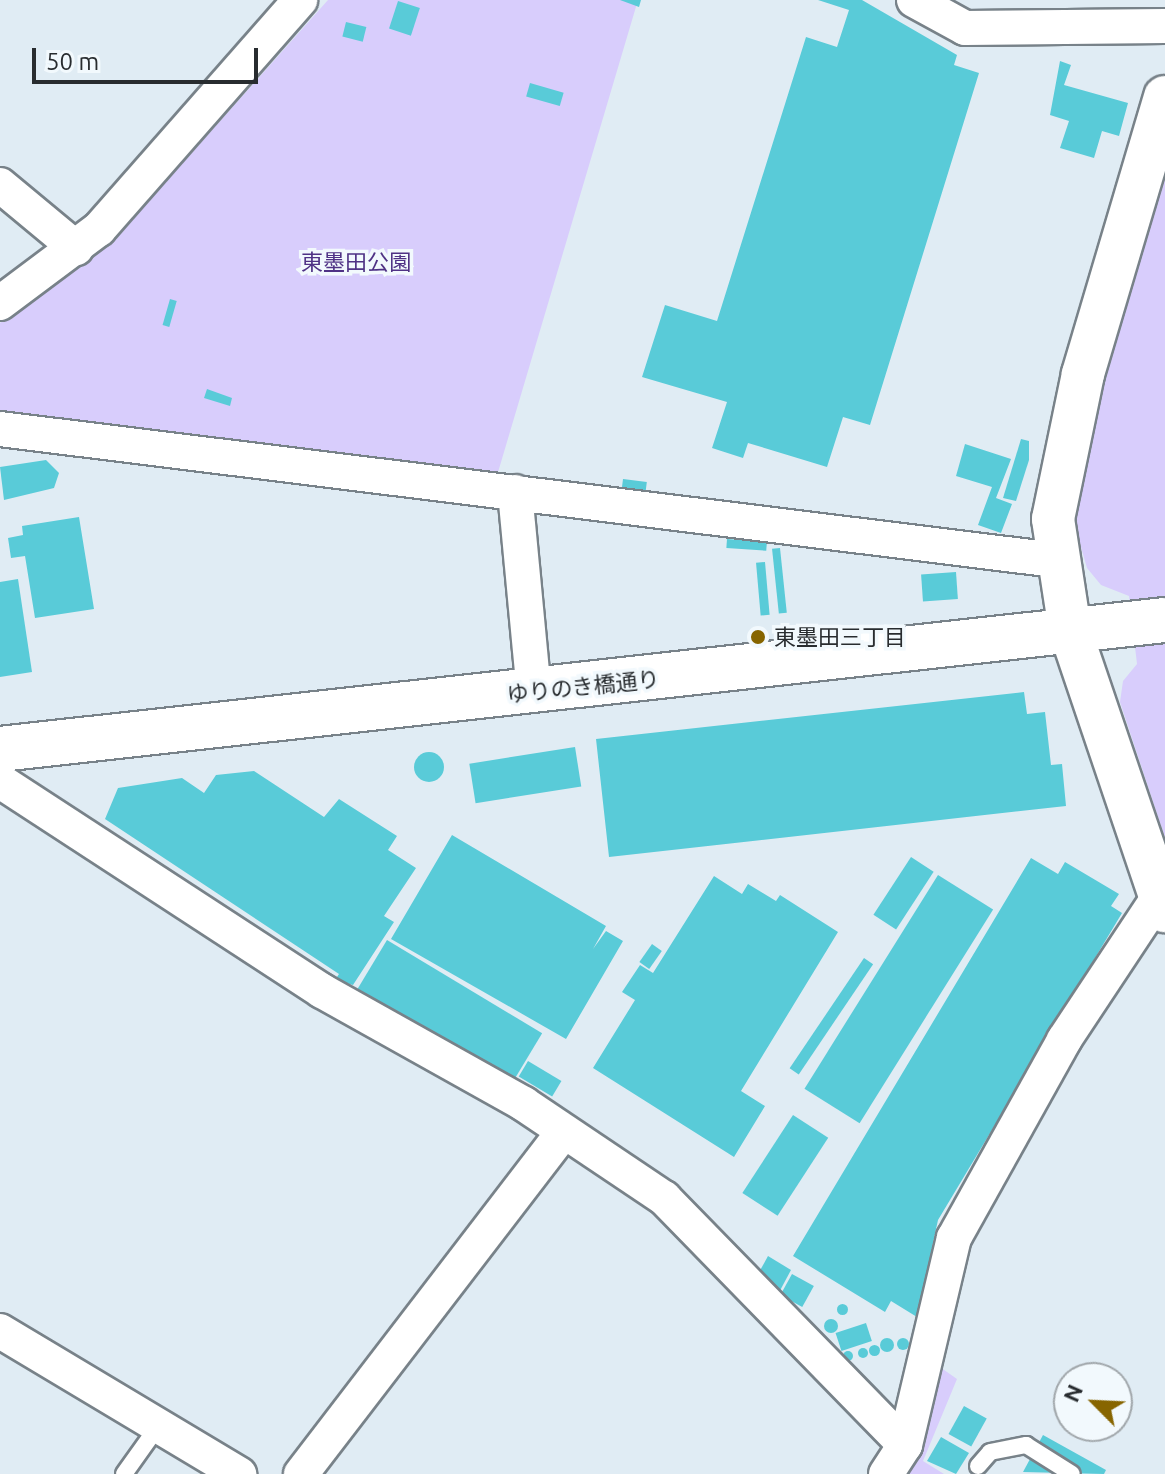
<!DOCTYPE html>
<html>
<head>
<meta charset="utf-8">
<style>
  body { margin:0 }
  #map { position:relative; width:1165px; height:1474px; overflow:hidden; background:#e0ecf4; font-family:Ubuntu,"Noto Sans JP",sans-serif }
  div>[style] { position:absolute }
  .green>* { inset:0; background:#d8cdfc }
  .building>* { inset:0; background:#59cbd8; transform-origin:0 0 }
  .round { border-radius:50% }
  .roads { filter:drop-shadow(2px 0 #788289) drop-shadow(-2px 0 #788289) drop-shadow(0 2px #788289) drop-shadow(0 -2px #788289) }
  .service>* { height:16px; margin:-8px; padding:0 8px; transform-origin:8px; border-radius:8px; background:#fff }
  .minor>* { height:34px; margin:-17px; padding:0 17px; transform-origin:17px; border-radius:17px; background:#fff }
  .tertiary>* { height:42px; margin:-21px; padding:0 21px; transform-origin:21px; border-radius:21px; background:#fff }
  .secondary>* { height:44px; margin:-22px; padding:0 22px; transform-origin:22px; border-radius:22px; background:#fff }
  .dots>* { width:22px; height:22px; translate:-50% -50%; box-sizing:border-box; border:4px solid #f2f9fd; border-radius:50% }
  span { translate:-50% -50%; white-space:nowrap; text-align:center; line-height:1.15; -webkit-text-stroke:7px #f2f9fd; paint-order:stroke }
  .park-label { font-size:22px; color:#4f3285 }
  .poi-label { font-size:22px; color:#282c2f }
  .left { translate:0 -50%; text-align:left }
  .street-label { font-size:22px; color:#282c2f }
  .north { position:absolute; left:1053px; top:1362px; width:80px; height:80px; box-sizing:border-box; background:#f2f9fd; border:2px solid #a1a7ab; border-radius:50%; rotate:294deg; font-size:22px; font-weight:700; line-height:32px; text-align:center; color:#282c2f }
  .north::after { content:''; display:block; margin:auto; width:28px; height:36px; background:#876500; clip-path:polygon(50% 0,100% 100%,50% 72%,0 100%) }
  .scale { position:absolute; left:32px; top:48px; width:226px; height:36px; box-sizing:border-box; border:4px solid #282c2f; border-top:0; padding-left:10px; font-size:24px; line-height:28px; white-space:nowrap; color:#282c2f; -webkit-text-stroke:6px #f2f9fd; paint-order:stroke }
</style>
</head>
<body>
<div id="map">
  <div class="green">
    <div style="clip-path:polygon(328px 0,638px 0,496px 479px,0 420px,0 323px,113px 241px)"></div>
    <div style="clip-path:polygon(1165px 147px,1165px 838px,1120px 702px,1123px 681px,1137px 664px,1129px 596px,1101px 585px,1087px 568px,1075px 526px,1085px 428px)"></div>
    <div style="clip-path:polygon(937px 1365px,957px 1379px,923px 1461px,944px 1474px,905px 1474px)"></div>
  </div>
  <div class="building">
    <div style="clip-path:polygon(620px 0,641px 0,639px 7px)"></div>
    <div style="clip-path:polygon(818px 0,862px 0,957px 55px,954px 65px,979px 73px,870px 425px,843px 417px,827px 467px,748px 443px,743px 458px,712px 448px,727px 402px,642px 377px,665px 305px,717px 321px,806px 37px,837px 47px,849px 10px)"></div>
    <div style="left:398px;top:1px;width:23px;height:29px;rotate:18deg"></div>
    <div style="left:346px;top:22px;width:21px;height:15px;rotate:14deg"></div>
    <div style="clip-path:polygon(1060px 61px,1071px 65px,1064px 85px,1128px 103px,1119px 136px,1102px 131px,1094px 158px,1060px 148px,1069px 121px,1050px 115px)"></div>
    <div style="left:530px;top:83px;width:35px;height:14px;rotate:16deg"></div>
    <div style="left:170px;top:299px;width:7px;height:27px;rotate:16deg"></div>
    <div style="clip-path:polygon(207px 389px,232px 398px,230px 406px,204px 398px)"></div>
    <div style="clip-path:polygon(1021px 439px,1029px 441px,1029px 460px,1016px 501px,1003px 498px)"></div>
    <div style="clip-path:polygon(965px 444px,1011px 459px,996px 498px,1012px 504px,1001px 533px,978px 525px,992px 487px,956px 476px)"></div>
    <div style="clip-path:polygon(46px 460px,59px 473px,54px 488px,4px 500px,0 467px)"></div>
    <div style="left:623px;top:479px;width:24px;height:13px;rotate:7deg"></div>
    <div style="clip-path:polygon(79px 517px,94px 609px,35px 618px,25px 556px,11px 558px,8px 538px,23px 535px,22px 526px)"></div>
    <div style="left:727px;top:539px;width:40px;height:9px;rotate:4deg"></div>
    <div style="left:780px;top:548px;width:65px;height:8px;rotate:84deg"></div>
    <div style="left:765px;top:562px;width:53px;height:9px;rotate:85deg"></div>
    <div style="left:956px;top:572px;width:27px;height:35px;rotate:86deg"></div>
    <div style="clip-path:polygon(18px 579px,32px 672px,0 677px,0 582px)"></div>
    <div style="clip-path:polygon(1024px 692px,1027px 714px,1045px 712px,1051px 765px,1062px 764px,1066px 806px,609px 857px,596px 739px)"></div>
    <div style="left:575px;top:747px;width:40px;height:107px;rotate:81deg"></div>
    <div class="round" style="left:414px;top:752px;width:30px;height:30px"></div>
    <div style="clip-path:polygon(254px 771px,324px 817px,339px 799px,397px 836px,388px 850px,416px 868px,384px 916px,394px 922px,353px 985px,335px 980px,339px 974px,105px 819px,118px 788px,182px 778px,204px 793px,216px 775px)"></div>
    <div style="clip-path:polygon(452px 835px,606px 926px,593px 949px,606px 931px,623px 941px,566px 1039px,391px 939px)"></div>
    <div style="left:911px;top:857px;width:27px;height:69px;rotate:33deg"></div>
    <div style="clip-path:polygon(1031px 858px,1058px 874px,1065px 862px,1119px 894px,1111px 906px,1122px 913px,938px 1220px,917px 1317px,891px 1301px,885px 1312px,793px 1256px)"></div>
    <div style="left:938px;top:875px;width:65px;height:252px;rotate:32deg"></div>
    <div style="clip-path:polygon(714px 876px,742px 894px,748px 884px,776px 901px,780px 895px,838px 932px,741px 1091px,765px 1106px,734px 1157px,593px 1068px,635px 1000px,622px 992px,640px 965px,653px 973px)"></div>
    <div style="left:387px;top:940px;width:181px;height:57px;rotate:31deg"></div>
    <div style="left:652px;top:944px;width:12px;height:22px;rotate:35deg"></div>
    <div style="left:864px;top:958px;width:11px;height:133px;rotate:34deg"></div>
    <div style="left:528px;top:1061px;width:39px;height:18px;rotate:31deg"></div>
    <div style="left:793px;top:1115px;width:42px;height:93px;rotate:33deg"></div>
    <div style="clip-path:polygon(768px 1256px,791px 1270px,776px 1298px,757px 1276px)"></div>
    <div style="left:792px;top:1274px;width:25px;height:24px;rotate:29deg"></div>
    <div class="round" style="left:836.5px;top:1303.5px;width:11px;height:11px"></div>
    <div class="round" style="left:824px;top:1319px;width:14px;height:14px"></div>
    <div style="left:866px;top:1323px;width:19px;height:32px;rotate:72deg"></div>
    <div class="round" style="left:897px;top:1338px;width:12px;height:12px"></div>
    <div class="round" style="left:880px;top:1338px;width:14px;height:14px"></div>
    <div class="round" style="left:868.5px;top:1344.5px;width:11px;height:11px"></div>
    <div class="round" style="left:858px;top:1348px;width:10px;height:10px"></div>
    <div class="round" style="left:843px;top:1351px;width:10px;height:10px"></div>
    <div style="left:964px;top:1406px;width:26px;height:32px;rotate:29deg"></div>
    <div style="clip-path:polygon(1043px 1435px,1106px 1470px,1104px 1474px,1023px 1472px)"></div>
    <div style="clip-path:polygon(941px 1437px,969px 1453px,956px 1474px,927px 1461px)"></div>
  </div>
  <div class="roads">
    <div class="service">
      <div style="left:978px;top:1466px;width:18px;rotate:-49deg"></div>
      <div style="left:990px;top:1452px;width:37px;rotate:-11deg"></div>
      <div style="left:1026px;top:1445px;width:54px;rotate:32.2deg"></div>
      <div style="left:124px;top:1474px;width:60px;rotate:-54.5deg"></div>
    </div>
    <div class="minor">
      <div style="left:914px;top:0;width:58px;rotate:28.8deg"></div>
      <div style="left:965px;top:28px;width:200px;rotate:-0.6deg"></div>
      <div style="left:0;top:185px;width:99px;rotate:39.7deg"></div>
      <div style="left:0;top:303px;width:124px;rotate:-36.8deg"></div>
      <div style="left:99px;top:229px;width:305px;rotate:-48.7deg"></div>
      <div style="left:0;top:429px;width:1063px;rotate:7.08deg"></div>
      <div style="left:515px;top:492px;width:201px;rotate:84.6deg"></div>
      <div style="left:0;top:781px;width:384px;rotate:33.1deg"></div>
      <div style="left:322px;top:991px;width:231px;rotate:29.2deg"></div>
      <div style="left:524px;top:1104px;width:169px;rotate:33.9deg"></div>
      <div style="left:664px;top:1198px;width:345px;rotate:45.7deg"></div>
      <div style="left:0;top:1331px;width:279px;rotate:30.9deg"></div>
      <div style="left:301px;top:1474px;width:430px;rotate:-52.5deg"></div>
      <div style="left:886px;top:1474px;width:35px;rotate:-57deg"></div>
      <div style="left:905px;top:1445px;width:213px;rotate:-76.7deg"></div>
      <div style="left:954px;top:1238px;width:227px;rotate:-60.9deg"></div>
      <div style="left:1064px;top:1040px;width:170px;rotate:-56.5deg"></div>
    </div>
    <div class="tertiary">
      <div style="left:1165px;top:97px;width:289px;rotate:106.5deg"></div>
      <div style="left:1083px;top:374px;width:148px;rotate:101.7deg"></div>
      <div style="left:1053px;top:519px;width:112px;rotate:81.3deg"></div>
      <div style="left:1070px;top:630px;width:297px;rotate:71.3deg"></div>
    </div>
    <div class="secondary">
      <div style="left:0;top:749px;width:1172px;rotate:-6.32deg"></div>
    </div>
  </div>
  <div class="dots">
    <div style="left:758px;top:637px;background:#876500"></div>
  </div>
  <div class="park-label">
    <span style="left:356px;top:262px">東墨田公園</span>
  </div>
  <div class="poi-label">
    <span class="left" style="left:774px;top:637px">東墨田三丁目</span>
  </div>
  <div class="street-label">
    <span style="left:583px;top:686px;rotate:-6deg">ゆりのき橋通り</span>
  </div>
  <div class="north">N</div>
  <div class="scale">50 m</div>
</div>
</body>
</html>
